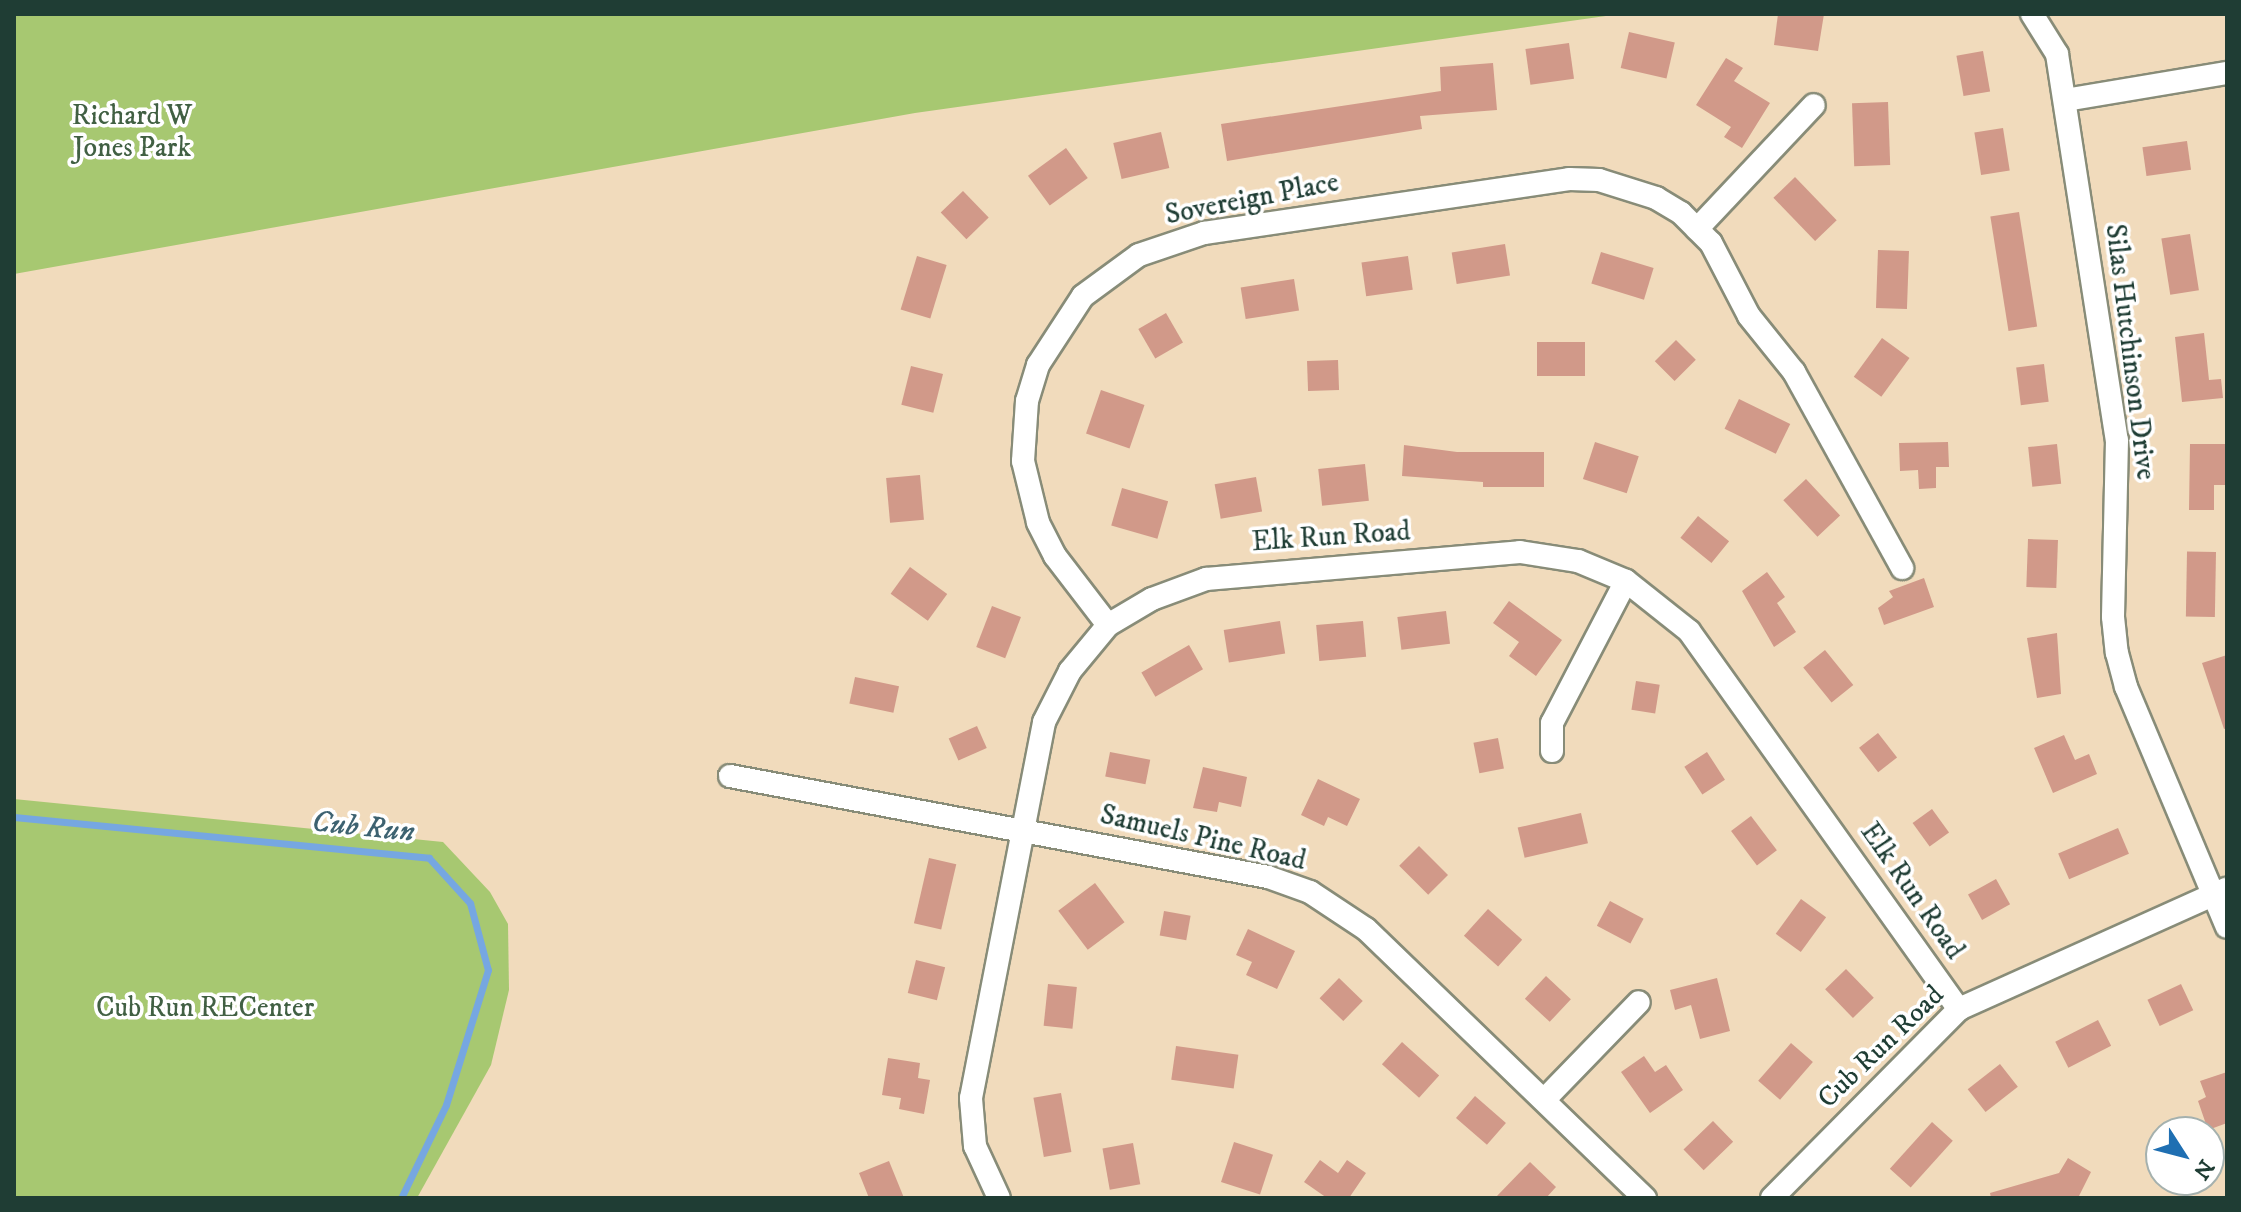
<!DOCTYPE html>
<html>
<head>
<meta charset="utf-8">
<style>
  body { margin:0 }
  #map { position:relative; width:2241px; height:1212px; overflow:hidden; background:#f1dbbc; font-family:"IM FELL DW Pica",serif }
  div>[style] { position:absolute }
  .green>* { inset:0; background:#a7c871 }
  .stream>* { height:7px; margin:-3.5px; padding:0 3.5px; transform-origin:3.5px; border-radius:3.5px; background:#76a7e1 }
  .building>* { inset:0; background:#d19989; transform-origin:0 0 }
  .roads { filter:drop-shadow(2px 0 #888c78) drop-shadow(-2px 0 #888c78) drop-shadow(0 2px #888c78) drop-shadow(0 -2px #888c78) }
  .minor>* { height:22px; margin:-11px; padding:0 11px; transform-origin:11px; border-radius:11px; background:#fff }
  span { translate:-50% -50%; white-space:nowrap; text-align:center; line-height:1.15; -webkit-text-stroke:7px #fff; paint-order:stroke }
  .park-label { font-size:28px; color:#416043 }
  .street-label { font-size:28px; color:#1f3d34 }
  .water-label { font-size:30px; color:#3d6271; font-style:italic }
  .frame { position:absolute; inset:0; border:16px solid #1f3d34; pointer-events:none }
  .north { position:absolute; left:2145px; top:1116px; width:80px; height:80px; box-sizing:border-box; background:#fff; border:2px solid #a5b1ae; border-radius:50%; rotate:126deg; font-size:22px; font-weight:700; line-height:32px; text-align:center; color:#1f3d34 }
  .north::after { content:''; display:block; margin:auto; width:28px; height:36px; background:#1f6fb2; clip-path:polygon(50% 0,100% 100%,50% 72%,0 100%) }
</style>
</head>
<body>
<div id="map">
  <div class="green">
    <div style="clip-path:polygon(14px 14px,1620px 14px,915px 113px,14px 274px)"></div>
    <div style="clip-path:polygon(14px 799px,443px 842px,490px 892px,508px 924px,509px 990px,491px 1065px,417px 1198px,14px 1198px)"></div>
  </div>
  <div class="stream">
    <div style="left:14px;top:817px;width:417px;rotate:5.6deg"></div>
    <div style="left:429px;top:858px;width:61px;rotate:47.7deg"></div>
    <div style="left:470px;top:903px;width:69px;rotate:75deg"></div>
    <div style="left:488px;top:970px;width:141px;rotate:107.3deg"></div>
    <div style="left:446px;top:1105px;width:103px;rotate:115.8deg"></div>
  </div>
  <div class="building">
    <div style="clip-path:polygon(1778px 14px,1824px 14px,1818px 51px,1774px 45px)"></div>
    <div style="left:1629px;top:32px;width:47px;height:37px;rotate:13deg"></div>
    <div style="left:1569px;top:43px;width:36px;height:44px;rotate:82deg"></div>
    <div style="left:1983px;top:51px;width:41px;height:27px;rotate:80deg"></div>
    <div style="clip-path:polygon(1726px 58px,1743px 68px,1734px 81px,1770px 103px,1742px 148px,1724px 137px,1731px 127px,1696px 105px)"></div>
    <div style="clip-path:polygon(1493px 63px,1497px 110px,1420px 116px,1422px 129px,1227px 161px,1221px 124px,1441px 91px,1440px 67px)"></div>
    <div style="left:1888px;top:102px;width:63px;height:36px;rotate:88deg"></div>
    <div style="left:2003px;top:128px;width:43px;height:29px;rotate:81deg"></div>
    <div style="left:1161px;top:132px;width:37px;height:49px;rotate:77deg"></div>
    <div style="left:2187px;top:141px;width:29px;height:45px;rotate:82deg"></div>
    <div style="left:1066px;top:148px;width:37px;height:47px;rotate:54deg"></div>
    <div style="left:1795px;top:177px;width:60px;height:30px;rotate:46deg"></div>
    <div style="left:963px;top:191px;width:37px;height:31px;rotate:46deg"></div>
    <div style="left:2019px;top:212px;width:116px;height:29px;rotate:81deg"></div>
    <div style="left:2190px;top:234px;width:57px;height:29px;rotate:81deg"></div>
    <div style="left:1505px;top:244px;width:32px;height:54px;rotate:81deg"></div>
    <div style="left:1878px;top:250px;width:31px;height:58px;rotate:2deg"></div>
    <div style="left:1601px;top:252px;width:55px;height:33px;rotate:17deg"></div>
    <div style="left:917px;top:256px;width:31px;height:56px;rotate:17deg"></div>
    <div style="left:1408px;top:256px;width:34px;height:47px;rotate:82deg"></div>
    <div style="left:1294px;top:279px;width:32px;height:54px;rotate:81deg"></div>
    <div style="left:1166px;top:313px;width:34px;height:32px;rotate:60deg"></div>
    <div style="clip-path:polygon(2204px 333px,2209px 380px,2221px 379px,2223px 398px,2182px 402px,2175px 337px)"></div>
    <div style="left:1882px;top:338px;width:34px;height:48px;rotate:36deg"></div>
    <div style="left:1676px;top:340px;width:28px;height:30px;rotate:45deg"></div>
    <div style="left:1537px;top:342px;width:48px;height:34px"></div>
    <div style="left:1338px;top:360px;width:30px;height:31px;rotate:88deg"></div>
    <div style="left:2044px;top:364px;width:38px;height:28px;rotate:83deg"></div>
    <div style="left:911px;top:366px;width:33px;height:40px;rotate:14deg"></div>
    <div style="left:1101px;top:390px;width:46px;height:46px;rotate:19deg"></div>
    <div style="left:1739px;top:399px;width:57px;height:33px;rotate:26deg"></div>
    <div style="left:1595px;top:442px;width:46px;height:39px;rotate:18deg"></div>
    <div style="clip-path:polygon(1948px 442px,1949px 467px,1936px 467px,1936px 488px,1919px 489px,1918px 470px,1900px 471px,1899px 443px)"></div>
    <div style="left:2057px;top:444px;width:40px;height:29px;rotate:84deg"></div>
    <div style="clip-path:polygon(2190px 444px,2227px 444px,2227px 485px,2214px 485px,2214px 510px,2189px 510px)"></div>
    <div style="clip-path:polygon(1404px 445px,1457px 452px,1544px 452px,1544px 487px,1483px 487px,1483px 482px,1402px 476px)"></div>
    <div style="left:1365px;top:464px;width:37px;height:47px;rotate:84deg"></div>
    <div style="left:920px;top:475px;width:45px;height:34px;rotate:85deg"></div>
    <div style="left:1256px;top:477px;width:35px;height:42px;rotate:80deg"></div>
    <div style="left:1806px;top:479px;width:50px;height:31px;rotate:47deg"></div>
    <div style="left:1122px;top:488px;width:48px;height:39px;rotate:16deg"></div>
    <div style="left:1698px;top:516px;width:40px;height:28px;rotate:39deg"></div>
    <div style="left:2028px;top:539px;width:30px;height:48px;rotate:2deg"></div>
    <div style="left:2216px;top:552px;width:65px;height:29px;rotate:91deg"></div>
    <div style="left:910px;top:567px;width:46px;height:33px;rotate:36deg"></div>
    <div style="clip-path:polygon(1767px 572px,1785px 597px,1777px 603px,1796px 632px,1774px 647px,1742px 591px)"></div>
    <div style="clip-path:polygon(1924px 578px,1934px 607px,1884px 625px,1878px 608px,1893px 597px,1889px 591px)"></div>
    <div style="clip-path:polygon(1509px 601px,1562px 640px,1536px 676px,1509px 656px,1519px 642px,1493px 623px)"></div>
    <div style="left:992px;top:606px;width:31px;height:44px;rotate:21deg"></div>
    <div style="left:1446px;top:611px;width:33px;height:49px;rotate:83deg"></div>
    <div style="left:1280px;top:621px;width:33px;height:57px;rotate:81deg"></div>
    <div style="left:1363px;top:621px;width:36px;height:47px;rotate:85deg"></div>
    <div style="clip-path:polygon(2057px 633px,2061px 694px,2037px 698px,2027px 638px)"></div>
    <div style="left:1189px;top:645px;width:28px;height:55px;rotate:60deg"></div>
    <div style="left:1825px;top:650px;width:45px;height:28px;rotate:51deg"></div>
    <div style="clip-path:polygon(2227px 655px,2227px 728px,2224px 729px,2202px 663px)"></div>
    <div style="left:855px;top:677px;width:45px;height:27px;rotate:12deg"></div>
    <div style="left:1636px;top:681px;width:24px;height:29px;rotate:9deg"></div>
    <div style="left:977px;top:726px;width:24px;height:31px;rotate:66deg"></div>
    <div style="left:1878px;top:733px;width:31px;height:24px;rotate:52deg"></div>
    <div style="clip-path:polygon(2064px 735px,2075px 760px,2089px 754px,2097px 774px,2053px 793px,2034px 748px)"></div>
    <div style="left:1498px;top:738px;width:31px;height:25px;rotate:79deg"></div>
    <div style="left:1110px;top:752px;width:41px;height:25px;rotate:11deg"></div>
    <div style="left:1707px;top:752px;width:33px;height:27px;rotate:57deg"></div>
    <div style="clip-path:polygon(1203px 767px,1247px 777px,1241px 807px,1219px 802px,1217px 812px,1193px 808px)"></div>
    <div style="clip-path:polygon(1318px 779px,1360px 799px,1347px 826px,1328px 817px,1324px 826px,1301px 815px)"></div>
    <div style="left:1932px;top:809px;width:29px;height:24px;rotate:54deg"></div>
    <div style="left:1581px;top:813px;width:31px;height:65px;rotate:77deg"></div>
    <div style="left:1751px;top:816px;width:43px;height:25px;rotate:53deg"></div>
    <div style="left:2118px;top:828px;width:28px;height:65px;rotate:67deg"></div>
    <div style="left:1419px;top:846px;width:41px;height:28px;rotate:45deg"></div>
    <div style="left:929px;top:858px;width:28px;height:67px;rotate:13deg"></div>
    <div style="left:1996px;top:879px;width:29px;height:32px;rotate:61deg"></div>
    <div style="left:1095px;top:883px;width:49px;height:46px;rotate:53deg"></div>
    <div style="left:1801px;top:899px;width:31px;height:43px;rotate:36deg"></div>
    <div style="left:1610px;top:901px;width:38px;height:28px;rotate:28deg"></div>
    <div style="left:1488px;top:909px;width:46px;height:36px;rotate:42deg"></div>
    <div style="left:1164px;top:911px;width:27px;height:25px;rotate:10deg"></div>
    <div style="clip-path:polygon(1248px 929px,1295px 951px,1277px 989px,1246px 975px,1252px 962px,1236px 955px)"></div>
    <div style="left:916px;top:960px;width:30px;height:34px;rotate:14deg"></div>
    <div style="left:1846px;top:969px;width:40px;height:29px;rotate:46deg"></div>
    <div style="left:1546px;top:976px;width:34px;height:31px;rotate:43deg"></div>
    <div style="left:1339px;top:978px;width:33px;height:28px;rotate:44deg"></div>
    <div style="clip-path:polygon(1717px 978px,1730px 1031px,1700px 1039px,1691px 1005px,1675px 1010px,1670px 990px)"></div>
    <div style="left:1048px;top:984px;width:29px;height:42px;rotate:6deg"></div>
    <div style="left:2181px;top:984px;width:29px;height:37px;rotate:65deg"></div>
    <div style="left:2098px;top:1020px;width:29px;height:48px;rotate:63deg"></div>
    <div style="left:1402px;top:1042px;width:50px;height:30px;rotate:42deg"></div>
    <div style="left:1791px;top:1043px;width:29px;height:50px;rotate:41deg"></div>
    <div style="left:1176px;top:1046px;width:63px;height:34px;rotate:8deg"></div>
    <div style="clip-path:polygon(1644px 1056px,1655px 1072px,1666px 1065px,1683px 1090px,1650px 1113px,1621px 1072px)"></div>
    <div style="clip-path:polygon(888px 1058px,920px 1063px,918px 1078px,930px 1080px,924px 1114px,899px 1109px,901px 1098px,882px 1095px)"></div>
    <div style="left:2000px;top:1064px;width:29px;height:41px;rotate:52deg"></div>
    <div style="clip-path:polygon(2227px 1072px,2227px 1123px,2208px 1130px,2198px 1101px,2206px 1097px,2200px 1081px)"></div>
    <div style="left:1061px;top:1093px;width:60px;height:28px;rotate:80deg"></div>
    <div style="left:1475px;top:1096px;width:41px;height:29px;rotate:41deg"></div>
    <div style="left:1713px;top:1121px;width:29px;height:41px;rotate:46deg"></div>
    <div style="left:1932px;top:1122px;width:28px;height:63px;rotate:42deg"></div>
    <div style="left:1234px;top:1142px;width:41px;height:42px;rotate:18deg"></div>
    <div style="left:1133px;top:1143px;width:42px;height:31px;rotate:80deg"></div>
    <div style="clip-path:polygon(2068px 1158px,2091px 1172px,2078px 1198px,1991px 1198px,1990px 1193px,2059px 1173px)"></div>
    <div style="clip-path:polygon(1320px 1160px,1338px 1173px,1347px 1160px,1366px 1173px,1349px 1198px,1327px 1198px,1304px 1182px)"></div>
    <div style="clip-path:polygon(889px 1161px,904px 1198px,869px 1198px,859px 1173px)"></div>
    <div style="clip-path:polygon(1530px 1162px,1556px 1187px,1546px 1198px,1495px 1198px)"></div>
  </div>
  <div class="roads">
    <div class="minor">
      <div style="left:2032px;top:14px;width:47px;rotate:58deg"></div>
      <div style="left:2057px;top:54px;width:391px;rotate:81.2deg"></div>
      <div style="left:2117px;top:440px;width:177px;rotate:91.3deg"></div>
      <div style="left:2113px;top:617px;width:36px;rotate:84deg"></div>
      <div style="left:2117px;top:653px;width:35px;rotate:75deg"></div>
      <div style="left:2126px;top:687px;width:260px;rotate:67.2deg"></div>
      <div style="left:2065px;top:100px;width:164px;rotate:-9.5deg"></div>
      <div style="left:1697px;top:229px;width:170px;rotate:-46.7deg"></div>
      <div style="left:1108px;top:625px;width:87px;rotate:-127.5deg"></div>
      <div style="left:1055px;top:556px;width:38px;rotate:-117deg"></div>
      <div style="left:1038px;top:522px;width:63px;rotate:-103.8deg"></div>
      <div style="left:1023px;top:461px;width:60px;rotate:-86.2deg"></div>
      <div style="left:1027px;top:401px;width:38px;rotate:-73deg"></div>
      <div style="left:1038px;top:365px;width:82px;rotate:-56.9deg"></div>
      <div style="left:1083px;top:296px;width:69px;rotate:-36.2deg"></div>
      <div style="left:1139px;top:255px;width:69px;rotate:-18.7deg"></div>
      <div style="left:1204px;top:233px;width:369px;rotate:-8.4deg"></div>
      <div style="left:1569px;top:179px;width:30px;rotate:2deg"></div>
      <div style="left:1599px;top:180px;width:60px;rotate:17.5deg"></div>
      <div style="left:1656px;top:198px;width:29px;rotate:31deg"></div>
      <div style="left:1681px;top:213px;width:42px;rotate:45deg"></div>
      <div style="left:1711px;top:243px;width:82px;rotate:62.5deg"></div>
      <div style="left:1749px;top:316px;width:72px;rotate:51.2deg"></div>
      <div style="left:1794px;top:372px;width:224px;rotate:61.1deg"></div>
      <div style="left:1552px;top:751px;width:28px;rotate:-90deg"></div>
      <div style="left:1552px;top:723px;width:160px;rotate:-62.5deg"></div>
      <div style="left:730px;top:776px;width:547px;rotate:10.63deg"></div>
      <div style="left:1268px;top:877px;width:45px;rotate:19.7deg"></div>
      <div style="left:1310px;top:892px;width:67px;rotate:33.5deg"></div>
      <div style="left:1366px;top:929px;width:388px;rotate:44deg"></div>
      <div style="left:1544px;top:1100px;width:136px;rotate:-45.9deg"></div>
      <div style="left:999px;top:1198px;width:57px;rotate:-114.8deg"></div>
      <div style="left:975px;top:1146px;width:48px;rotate:-94.8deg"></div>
      <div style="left:971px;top:1098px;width:383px;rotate:-79deg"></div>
      <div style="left:1044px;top:722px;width:57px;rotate:-63deg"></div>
      <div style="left:1070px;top:671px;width:60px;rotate:-50.4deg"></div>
      <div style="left:1108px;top:625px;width:51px;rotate:-30.6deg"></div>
      <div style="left:1152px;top:599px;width:58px;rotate:-20.3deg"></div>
      <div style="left:1206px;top:579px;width:315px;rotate:-4.9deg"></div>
      <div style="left:1520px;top:552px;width:59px;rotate:8.8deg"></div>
      <div style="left:1578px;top:561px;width:52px;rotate:22.6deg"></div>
      <div style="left:1626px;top:581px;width:80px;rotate:38.4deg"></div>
      <div style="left:1689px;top:631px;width:465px;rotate:54.5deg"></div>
      <div style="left:1772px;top:1198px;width:266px;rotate:-45.3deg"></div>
      <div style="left:1959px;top:1009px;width:293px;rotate:-24.2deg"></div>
    </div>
  </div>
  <div class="park-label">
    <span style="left:132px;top:132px">Richard W<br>Jones Park</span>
    <span style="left:205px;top:1008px">Cub Run RECenter</span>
  </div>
  <div class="street-label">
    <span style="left:1252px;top:199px;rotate:-11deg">Sovereign Place</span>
    <span style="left:2130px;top:352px;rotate:83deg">Silas Hutchinson Drive</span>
    <span style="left:1331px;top:537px;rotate:-4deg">Elk Run Road</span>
    <span style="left:1203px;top:838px;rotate:13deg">Samuels Pine Road</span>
    <span style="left:1912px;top:891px;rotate:55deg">Elk Run Road</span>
    <span style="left:1881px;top:1047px;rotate:-44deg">Cub Run Road</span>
  </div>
  <div class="water-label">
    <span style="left:363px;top:828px;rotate:6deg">Cub Run</span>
  </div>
  <div class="frame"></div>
  <div class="north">N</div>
</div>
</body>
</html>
